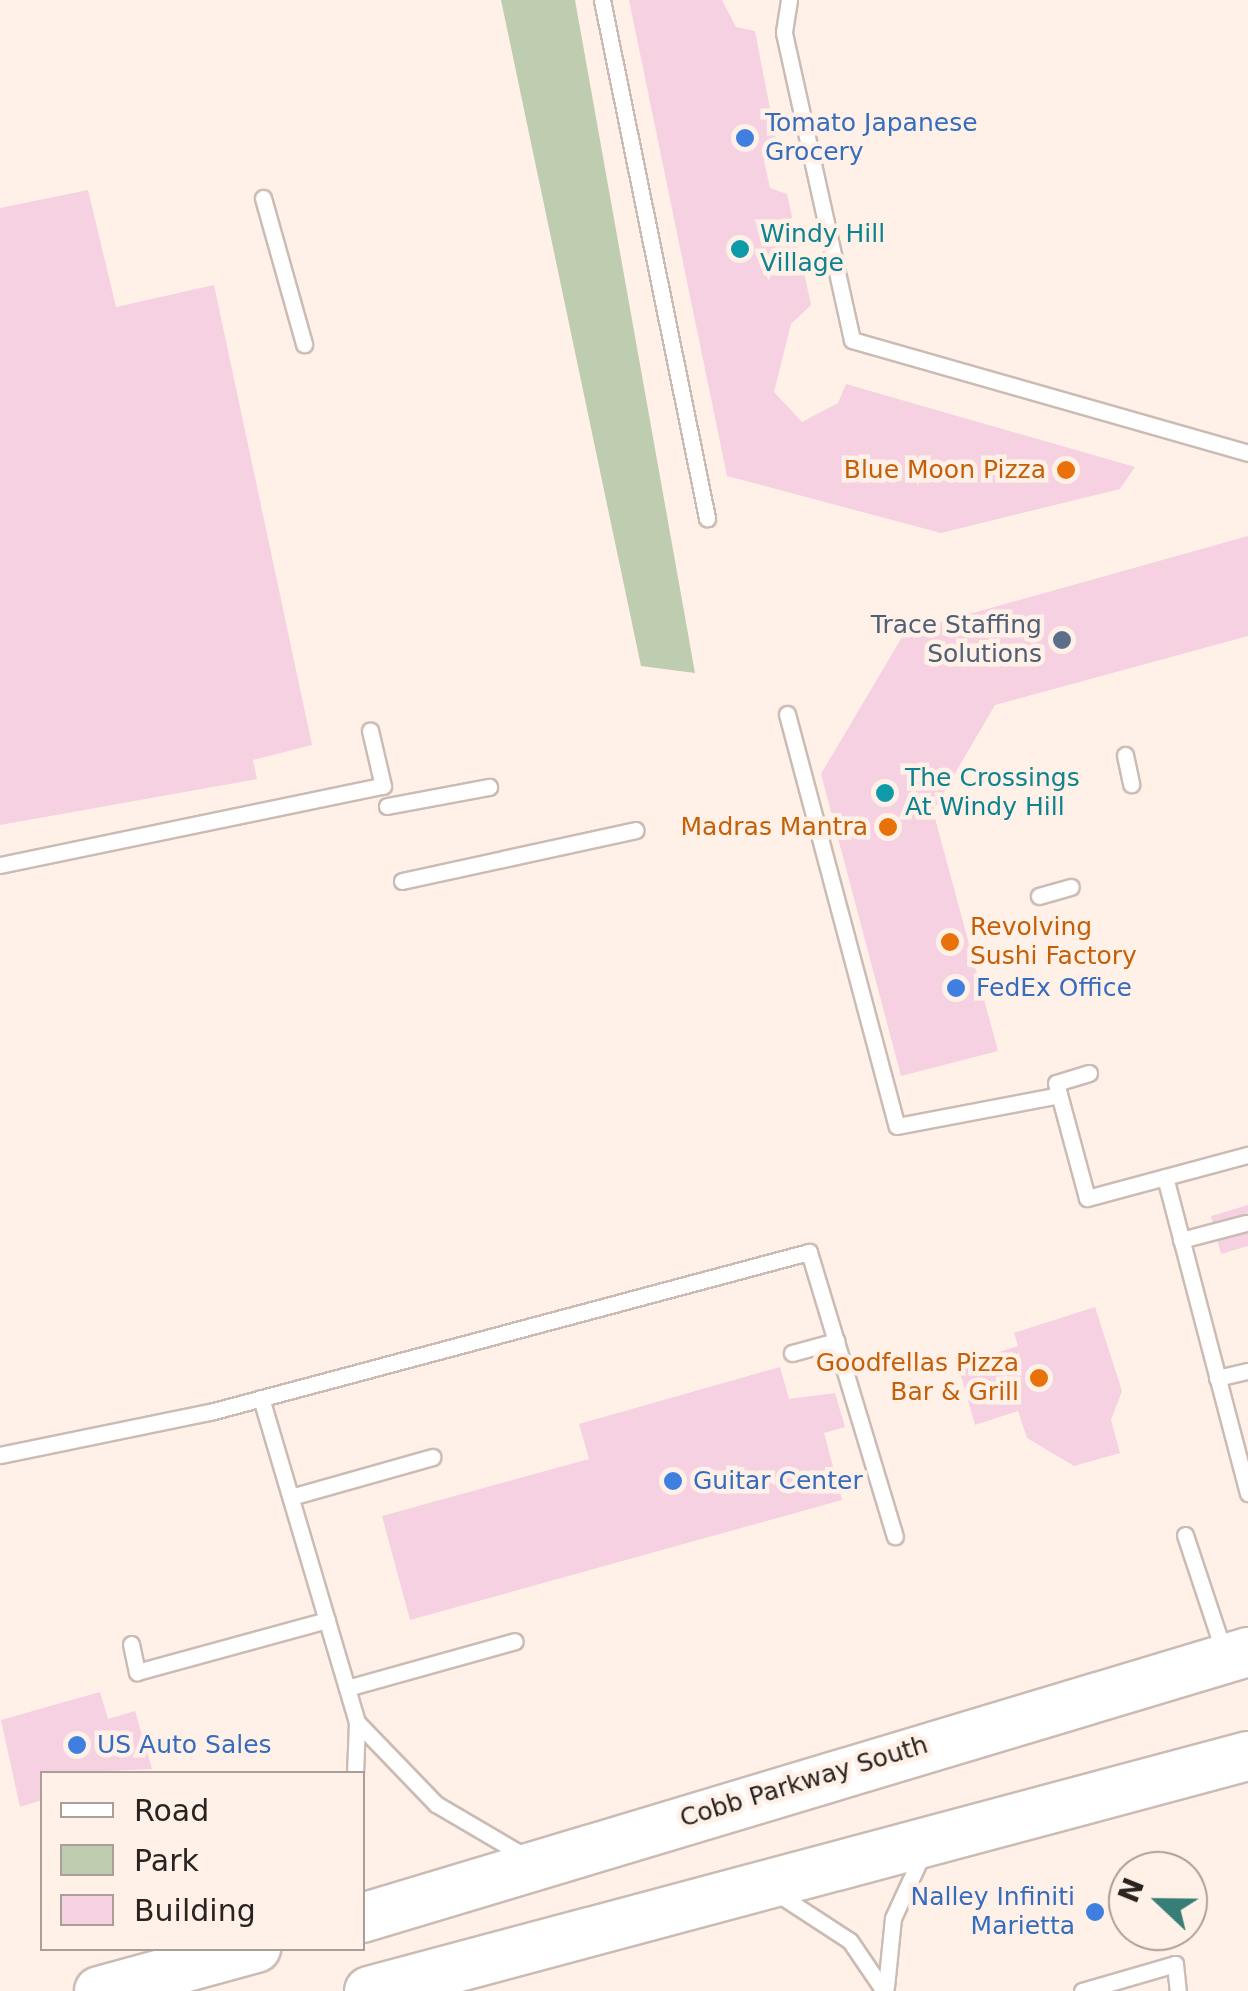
<!DOCTYPE html>
<html>
<head>
<meta charset="utf-8">
<style>
  body { margin:0 }
  #map { position:relative; width:1248px; height:1991px; overflow:hidden; background:#fff1e8; font-family:"DejaVu Sans",sans-serif }
  div>[style] { position:absolute }
  .green>* { inset:0; background:#beccaf }
  .building>* { inset:0; background:#f6d1e1 }
  .roads { filter:drop-shadow(2px 0 #cabcb4) drop-shadow(-2px 0 #cabcb4) drop-shadow(0 2px #cabcb4) drop-shadow(0 -2px #cabcb4) }
  .lane>* { height:15px; margin:-7.5px; padding:0 7.5px; transform-origin:7.5px; border-radius:7.5px; background:#fff }
  .primary>* { height:48px; margin:-24px; padding:0 24px; transform-origin:24px; border-radius:24px; background:#fff }
  .dots>* { width:28px; height:28px; translate:-50% -50%; box-sizing:border-box; border:5px solid #fff1e8; border-radius:50% }
  span { translate:-50% -50%; white-space:nowrap; text-align:center; line-height:1.15; -webkit-text-stroke:9px #fff1e8; paint-order:stroke }
  .shop-label { font-size:25px; color:#366cbe }
  .left { translate:0 -50%; text-align:left }
  .right { translate:-100% -50%; text-align:right }
  .culture-label { font-size:25px; color:#0d838f }
  .food-label { font-size:25px; color:#c56008 }
  .service-label { font-size:25px; color:#4e5e75 }
  .street-label { font-size:25px; color:#292421 }
  .legend { position:absolute; left:40px; top:1771px; width:325px; height:180px; box-sizing:border-box; background:#fff1e8; border:2px solid #a99f98; margin:0; padding:12px 18px; list-style:none; font-size:30px; color:#292421 }
  .legend li { display:flex; align-items:center; gap:20px; height:50px }
  .legend b { width:50px; border:2px solid #a99f98 }
  .north { position:absolute; left:1108px; top:1851px; width:100px; height:100px; box-sizing:border-box; background:#fff1e8; border:2px solid #a99f98; border-radius:50%; rotate:292deg; font-size:28px; font-weight:700; line-height:40px; text-align:center; color:#292421 }
  .north::after { content:''; display:block; margin:auto; width:35px; height:45px; background:#377e76; clip-path:polygon(50% 0,100% 100%,50% 72%,0 100%) }
</style>
</head>
<body>
<div id="map">
  <div class="green">
    <div style="clip-path:polygon(501px 0,575px 0,695px 673px,641px 666px)"></div>
  </div>
  <div class="building">
    <div style="clip-path:polygon(629px 0,722px 0,736px 27px,755px 31px,777px 145px,764px 161px,770px 188px,787px 194px,811px 305px,791px 324px,774px 392px,802px 422px,838px 403px,846px 384px,1135px 467px,1120px 489px,941px 533px,727px 476px)"></div>
    <div style="clip-path:polygon(88px 190px,116px 307px,214px 285px,312px 745px,253px 760px,257px 779px,0 825px,0 208px)"></div>
    <div style="clip-path:polygon(1248px 536px,1248px 636px,995px 705px,933px 811px,998px 1051px,901px 1076px,821px 774px,905px 632px)"></div>
    <div style="clip-path:polygon(1248px 1205px,1248px 1246px,1221px 1254px,1211px 1216px)"></div>
    <div style="clip-path:polygon(1095px 1307px,1122px 1391px,1111px 1420px,1120px 1453px,1074px 1466px,1027px 1438px,1018px 1411px,975px 1425px,958px 1365px,1018px 1346px,1014px 1333px)"></div>
    <div style="clip-path:polygon(780px 1367px,789px 1399px,835px 1393px,845px 1427px,824px 1433px,842px 1500px,410px 1620px,382px 1516px,589px 1459px,579px 1424px)"></div>
    <div style="clip-path:polygon(100px 1692px,108px 1719px,135px 1711px,152px 1769px,42px 1774px,42px 1800px,20px 1807px,1px 1720px)"></div>
  </div>
  <div class="roads">
    <div class="lane">
      <div style="left:602px;top:0;width:529px;rotate:78.54deg"></div>
      <div style="left:789px;top:0;width:33px;rotate:99deg"></div>
      <div style="left:784px;top:33px;width:314px;rotate:77.5deg"></div>
      <div style="left:852px;top:340px;width:412px;rotate:15.9deg"></div>
      <div style="left:263px;top:198px;width:152px;rotate:74.3deg"></div>
      <div style="left:787px;top:714px;width:426px;rotate:75.1deg"></div>
      <div style="left:897px;top:1126px;width:165px;rotate:-10.8deg"></div>
      <div style="left:1125px;top:755px;width:30px;rotate:78deg"></div>
      <div style="left:387px;top:806px;width:104px;rotate:-10.6deg"></div>
      <div style="left:0;top:865px;width:391px;rotate:-11.7deg"></div>
      <div style="left:383px;top:786px;width:57px;rotate:-103.1deg"></div>
      <div style="left:402px;top:881px;width:239px;rotate:-12.3deg"></div>
      <div style="left:1039px;top:896px;width:33px;rotate:-16deg"></div>
      <div style="left:1089px;top:1073px;width:34px;rotate:163deg"></div>
      <div style="left:1056px;top:1083px;width:119px;rotate:74.9deg"></div>
      <div style="left:1087px;top:1198px;width:167px;rotate:-15deg"></div>
      <div style="left:1165px;top:1177px;width:327px;rotate:75.3deg"></div>
      <div style="left:1181px;top:1240px;width:67px;rotate:-14.7deg"></div>
      <div style="left:792px;top:1353px;width:46px;rotate:-15.3deg"></div>
      <div style="left:1217px;top:1378px;width:32px;rotate:-13deg"></div>
      <div style="left:261px;top:1398px;width:338px;rotate:73.5deg"></div>
      <div style="left:357px;top:1722px;width:52px;rotate:92.2deg"></div>
      <div style="left:0;top:1455px;width:214px;rotate:-11.6deg"></div>
      <div style="left:210px;top:1412px;width:620px;rotate:-14.96deg"></div>
      <div style="left:809px;top:1252px;width:297px;rotate:73.2deg"></div>
      <div style="left:291px;top:1497px;width:147px;rotate:-15.8deg"></div>
      <div style="left:1185px;top:1535px;width:126px;rotate:71.6deg"></div>
      <div style="left:131px;top:1644px;width:29px;rotate:78deg"></div>
      <div style="left:137px;top:1672px;width:197px;rotate:-15.3deg"></div>
      <div style="left:347px;top:1688px;width:174px;rotate:-15.6deg"></div>
      <div style="left:357px;top:1722px;width:114px;rotate:46.1deg"></div>
      <div style="left:436px;top:1804px;width:107px;rotate:30.4deg"></div>
      <div style="left:778px;top:1894px;width:86px;rotate:33.1deg"></div>
      <div style="left:850px;top:1941px;width:60px;rotate:55.8deg"></div>
      <div style="left:886px;top:1987px;width:69px;rotate:-84.2deg"></div>
      <div style="left:893px;top:1918px;width:67px;rotate:-65.3deg"></div>
      <div style="left:1082px;top:1991px;width:97px;rotate:-16.2deg"></div>
      <div style="left:1175px;top:1964px;width:27px;rotate:84deg"></div>
    </div>
    <div class="primary">
      <div style="left:362px;top:1918px;width:925px;rotate:-16.71deg"></div>
      <div style="left:99px;top:1991px;width:163px;rotate:-15.3deg"></div>
      <div style="left:369px;top:1991px;width:910px;rotate:-14.97deg"></div>
    </div>
  </div>
  <div class="dots">
    <div style="left:745px;top:138px;background:#3f7fe0"></div>
    <div style="left:740px;top:249px;background:#0f9aa8"></div>
    <div style="left:1066px;top:470px;background:#e8710a"></div>
    <div style="left:1062px;top:640px;background:#5c6f8a"></div>
    <div style="left:885px;top:793px;background:#0f9aa8"></div>
    <div style="left:888px;top:827px;background:#e8710a"></div>
    <div style="left:950px;top:942px;background:#e8710a"></div>
    <div style="left:956px;top:988px;background:#3f7fe0"></div>
    <div style="left:1039px;top:1378px;background:#e8710a"></div>
    <div style="left:673px;top:1481px;background:#3f7fe0"></div>
    <div style="left:77px;top:1745px;background:#3f7fe0"></div>
    <div style="left:1095px;top:1912px;background:#3f7fe0"></div>
  </div>
  <div class="shop-label">
    <span class="left" style="left:765px;top:138px">Tomato Japanese<br>Grocery</span>
    <span class="left" style="left:976px;top:988px">FedEx Office</span>
    <span class="left" style="left:693px;top:1481px">Guitar Center</span>
    <span class="left" style="left:97px;top:1745px">US Auto Sales</span>
    <span class="right" style="left:1075px;top:1912px">Nalley Infiniti<br>Marietta</span>
  </div>
  <div class="culture-label">
    <span class="left" style="left:760px;top:249px">Windy Hill<br>Village</span>
    <span class="left" style="left:905px;top:793px">The Crossings<br>At Windy Hill</span>
  </div>
  <div class="food-label">
    <span class="right" style="left:1046px;top:470px">Blue Moon Pizza</span>
    <span class="right" style="left:868px;top:827px">Madras Mantra</span>
    <span class="left" style="left:970px;top:942px">Revolving<br>Sushi Factory</span>
    <span class="right" style="left:1019px;top:1378px">Goodfellas Pizza<br>Bar &amp; Grill</span>
  </div>
  <div class="service-label">
    <span class="right" style="left:1042px;top:640px">Trace Staffing<br>Solutions</span>
  </div>
  <div class="street-label">
    <span style="left:804px;top:1782px;rotate:-17deg">Cobb Parkway South</span>
  </div>
  <ul class="legend">
  <li><b style="height:12px;background:#fff"></b>Road</li>
  <li><b style="height:28px;background:#beccaf"></b>Park</li>
  <li><b style="height:28px;background:#f6d1e1"></b>Building</li>
  </ul>
  <div class="north">N</div>
</div>
</body>
</html>
